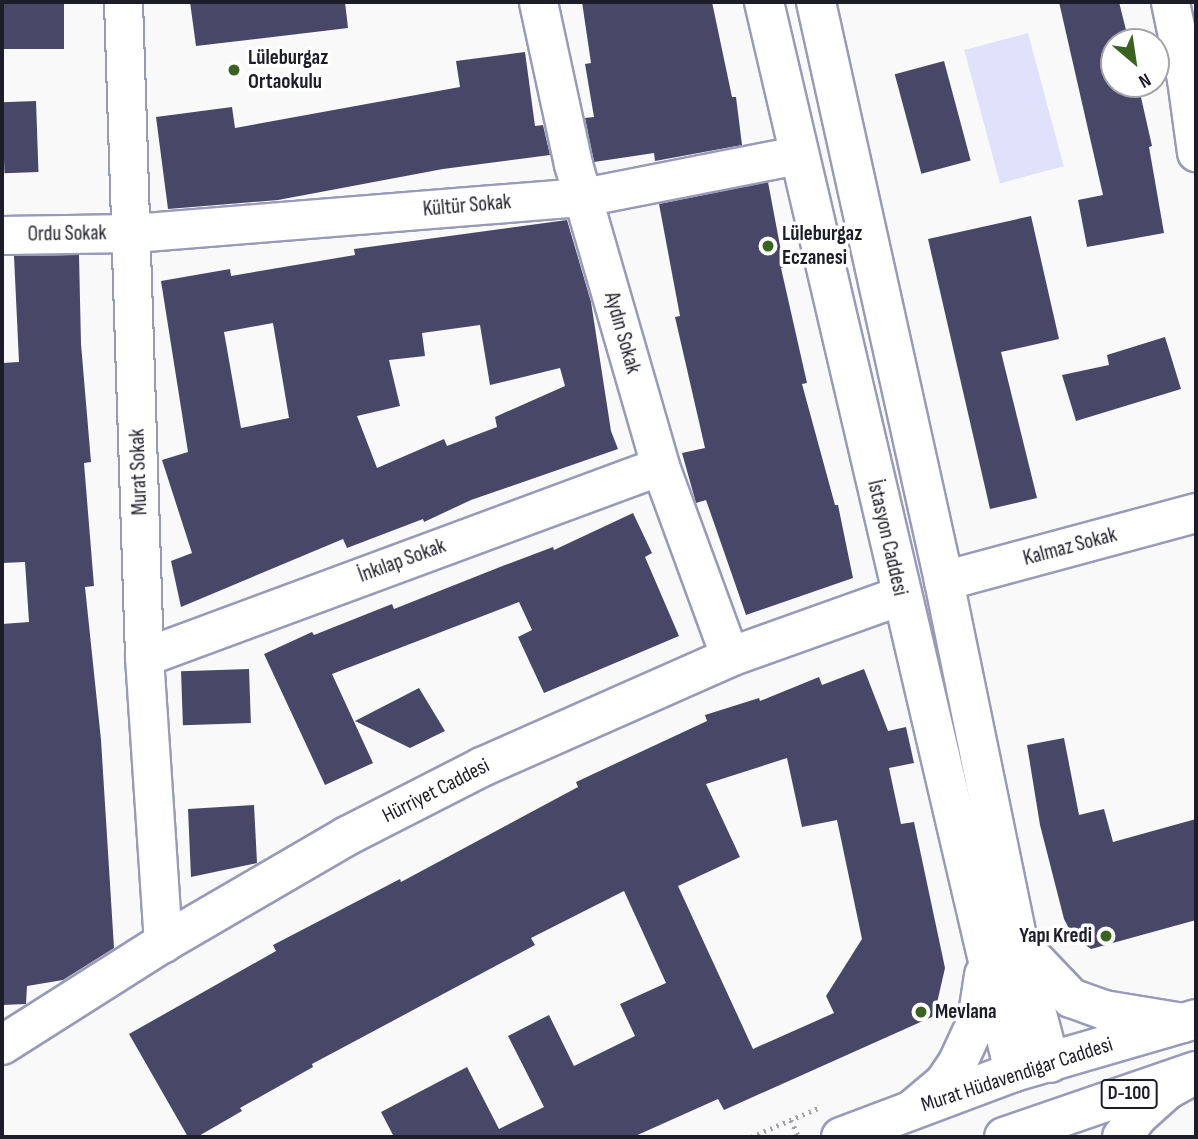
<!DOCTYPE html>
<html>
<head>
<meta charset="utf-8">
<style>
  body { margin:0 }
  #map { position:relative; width:1198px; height:1139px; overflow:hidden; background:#f9f9f9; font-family:"Sofia Sans Condensed",sans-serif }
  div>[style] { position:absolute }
  .green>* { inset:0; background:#e1e1fc; transform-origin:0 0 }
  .building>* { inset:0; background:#484767; transform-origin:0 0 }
  .path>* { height:4.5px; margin-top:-2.25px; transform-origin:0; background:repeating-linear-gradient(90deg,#a0a0a5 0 2px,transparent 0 7px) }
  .roads { filter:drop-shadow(2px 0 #9999b9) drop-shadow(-2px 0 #9999b9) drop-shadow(0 2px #9999b9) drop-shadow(0 -2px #9999b9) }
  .minor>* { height:37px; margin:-18.5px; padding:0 18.5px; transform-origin:18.5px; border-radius:18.5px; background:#fff }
  .tertiary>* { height:38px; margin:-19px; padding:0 19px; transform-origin:19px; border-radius:19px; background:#fff }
  .primary>* { height:38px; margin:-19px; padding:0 19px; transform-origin:19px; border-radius:19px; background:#fff }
  .trunk>* { height:38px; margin:-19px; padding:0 19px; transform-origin:19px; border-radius:19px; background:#fff }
  .dots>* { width:19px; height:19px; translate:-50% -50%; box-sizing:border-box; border:4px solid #fff; border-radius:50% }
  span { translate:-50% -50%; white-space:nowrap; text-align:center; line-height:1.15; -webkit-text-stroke:7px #fff; paint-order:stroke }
  .shield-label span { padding:2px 5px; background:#fff; border:2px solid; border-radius:5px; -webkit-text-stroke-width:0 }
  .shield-label { font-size:19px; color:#1d1d29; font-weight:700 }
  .poi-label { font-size:21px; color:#1d1d29; font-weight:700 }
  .left { translate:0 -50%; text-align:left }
  .right { translate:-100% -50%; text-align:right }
  .street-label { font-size:21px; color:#1d1d29 }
  .frame { position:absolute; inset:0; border:4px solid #1d1d29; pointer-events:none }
  .north { position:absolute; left:1100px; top:28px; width:70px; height:70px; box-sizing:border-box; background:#fff; border:2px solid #a5a5a9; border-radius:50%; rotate:151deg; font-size:19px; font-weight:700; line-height:28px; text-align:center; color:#1d1d29 }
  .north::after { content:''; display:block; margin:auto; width:24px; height:32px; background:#3a6320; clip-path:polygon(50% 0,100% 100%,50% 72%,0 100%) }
</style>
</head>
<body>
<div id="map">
  <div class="green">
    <div style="left:1028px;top:33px;width:138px;height:66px;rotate:75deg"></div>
  </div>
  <div class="building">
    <div style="left:2px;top:2px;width:62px;height:47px"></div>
    <div style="clip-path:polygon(190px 2px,345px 2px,348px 28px,196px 46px)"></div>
    <div style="clip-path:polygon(582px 2px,712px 2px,732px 97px,736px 97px,742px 145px,655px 161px,654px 153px,594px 162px,585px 118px,594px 117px,585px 64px,591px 63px)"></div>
    <div style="clip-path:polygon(1059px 2px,1119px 2px,1129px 42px,1114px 42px,1114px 84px,1138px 84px,1152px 146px,1149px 147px,1164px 233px,1087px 247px,1078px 200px,1103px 195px)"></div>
    <div style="clip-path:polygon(525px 52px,535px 126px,543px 125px,550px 155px,443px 169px,278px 200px,168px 209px,156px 117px,232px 107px,235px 128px,460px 87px,456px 61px)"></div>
    <div style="left:944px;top:61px;width:103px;height:51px;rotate:75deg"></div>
    <div style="left:36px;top:101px;width:71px;height:34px;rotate:88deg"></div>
    <div style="clip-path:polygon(768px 182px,784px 267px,781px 268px,807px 383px,802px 384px,835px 505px,838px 505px,853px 578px,746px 615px,706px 500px,696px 503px,682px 453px,705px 448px,675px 317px,680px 316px,659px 204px)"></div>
    <div style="clip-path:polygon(1031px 216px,1059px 339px,1001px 352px,1037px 498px,990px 509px,928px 239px)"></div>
    <div style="clip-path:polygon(evenodd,567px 220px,591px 302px,611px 431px,618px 449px,471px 500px,424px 522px,423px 519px,347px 548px,343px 539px,181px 607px,171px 561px,192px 553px,162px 460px,188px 452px,161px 281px,230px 269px,231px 276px,355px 255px,354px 249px,567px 220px,273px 323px,289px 418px,241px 428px,224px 332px,273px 323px,567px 220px,480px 325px,490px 385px,560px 368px,565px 386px,495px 417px,497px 427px,447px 446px,444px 439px,377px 468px,357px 416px,400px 406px,389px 360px,425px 356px,422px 333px,480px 325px)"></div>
    <div style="clip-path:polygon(79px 255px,81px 344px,91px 462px,84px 463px,94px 586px,85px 587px,101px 740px,114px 948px,63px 980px,27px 986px,26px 1004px,2px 1005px,2px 624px,29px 622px,25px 562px,2px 563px,2px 363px,19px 362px,14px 256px)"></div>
    <div style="clip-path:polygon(1165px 337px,1181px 389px,1076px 421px,1062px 375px,1109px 365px,1107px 355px)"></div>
    <div style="clip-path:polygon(633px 513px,652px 553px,645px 557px,679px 636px,544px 693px,518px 637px,532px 630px,519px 602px,332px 674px,373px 763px,325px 785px,264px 654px,312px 632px,314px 635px,392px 604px,394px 609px,505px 565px,553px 547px,554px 550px)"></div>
    <div style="left:249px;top:669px;width:54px;height:68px;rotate:88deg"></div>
    <div style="clip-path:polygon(evenodd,864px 669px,888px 731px,906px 727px,914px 763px,889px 768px,901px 824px,914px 822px,945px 968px,934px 1016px,724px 1110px,718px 1099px,633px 1137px,394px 1137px,381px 1112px,467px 1067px,499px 1129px,544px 1107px,508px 1036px,549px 1015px,574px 1066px,635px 1036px,620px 1004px,666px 983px,624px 891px,531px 938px,535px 945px,312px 1064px,313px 1067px,240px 1108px,242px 1111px,197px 1137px,188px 1137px,129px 1034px,276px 951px,273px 945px,400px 879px,401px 882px,578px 787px,576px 782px,707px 721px,705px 715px,759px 698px,760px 701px,819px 677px,822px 685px,864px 669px,787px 758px,802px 827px,837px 820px,862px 939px,826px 996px,834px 1013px,753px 1049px,678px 886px,740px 857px,706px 784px,787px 758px)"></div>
    <div style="clip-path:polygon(419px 688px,445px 731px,410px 748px,355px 721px)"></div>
    <div style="clip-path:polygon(1064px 738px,1079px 815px,1104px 809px,1113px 842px,1196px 819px,1196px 920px,1091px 949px,1073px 936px,1064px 919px,1040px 825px,1027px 745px)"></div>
    <div style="clip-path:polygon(254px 805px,257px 863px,191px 877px,188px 809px)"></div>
  </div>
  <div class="path">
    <div style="left:791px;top:1120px;width:19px;rotate:65deg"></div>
    <div style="left:751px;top:1137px;width:73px;rotate:-23.4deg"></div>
  </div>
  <div class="roads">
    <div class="minor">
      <div style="left:123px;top:2px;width:655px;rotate:88.16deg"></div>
      <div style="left:144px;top:657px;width:287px;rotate:86.2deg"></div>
      <div style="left:538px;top:2px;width:166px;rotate:77.8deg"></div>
      <div style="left:573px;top:164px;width:314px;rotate:73.9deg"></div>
      <div style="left:660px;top:466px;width:203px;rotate:69.9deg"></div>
      <div style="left:1170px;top:2px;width:79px;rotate:78.3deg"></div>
      <div style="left:1186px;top:79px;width:74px;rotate:82.2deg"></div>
      <div style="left:2px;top:235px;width:131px;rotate:-0.9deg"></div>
      <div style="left:133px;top:233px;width:451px;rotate:-4.6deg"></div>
      <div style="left:583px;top:197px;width:219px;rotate:-11.1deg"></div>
      <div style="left:144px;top:657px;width:550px;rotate:-20.31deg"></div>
    </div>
    <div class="tertiary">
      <div style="left:944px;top:581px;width:261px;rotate:-15.1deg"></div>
      <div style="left:2px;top:1045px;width:191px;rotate:-32.4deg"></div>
      <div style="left:163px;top:943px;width:213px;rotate:-30.2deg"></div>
      <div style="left:347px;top:836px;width:152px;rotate:-27.1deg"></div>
      <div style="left:482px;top:767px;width:271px;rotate:-23.9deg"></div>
      <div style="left:730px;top:657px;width:181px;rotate:-19.7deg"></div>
    </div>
    <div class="primary">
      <div style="left:764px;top:2px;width:1099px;rotate:76.85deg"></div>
      <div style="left:816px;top:2px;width:593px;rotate:77.53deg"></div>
      <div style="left:944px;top:581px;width:369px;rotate:78.4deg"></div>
      <div style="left:1018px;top:942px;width:125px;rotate:75.2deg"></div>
      <div style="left:1024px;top:949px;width:68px;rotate:46.2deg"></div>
      <div style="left:1071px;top:998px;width:35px;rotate:20deg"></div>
      <div style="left:1104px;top:1010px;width:80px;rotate:9.3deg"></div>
      <div style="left:913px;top:1109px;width:40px;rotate:-40deg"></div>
      <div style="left:944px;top:1083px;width:25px;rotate:-56deg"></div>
      <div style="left:958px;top:1062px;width:45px;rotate:-65.1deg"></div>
      <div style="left:977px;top:1021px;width:47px;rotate:-81.3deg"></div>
      <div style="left:1122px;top:1137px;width:25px;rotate:-53deg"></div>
      <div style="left:1137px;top:1117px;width:40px;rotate:-42deg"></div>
      <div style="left:1167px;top:1090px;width:23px;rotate:-29deg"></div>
    </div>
    <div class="trunk">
      <div style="left:841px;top:1137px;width:185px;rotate:-20.6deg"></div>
      <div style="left:1014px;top:1072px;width:190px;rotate:-16.2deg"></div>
      <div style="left:1004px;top:1137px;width:203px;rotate:-19deg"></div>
    </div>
  </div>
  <div class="dots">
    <div style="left:234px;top:70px;background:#3a6320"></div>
    <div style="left:768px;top:246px;background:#3a6320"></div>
    <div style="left:1106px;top:936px;background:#3a6320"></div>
    <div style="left:921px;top:1012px;background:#3a6320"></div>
  </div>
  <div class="shield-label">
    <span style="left:1129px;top:1094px">D-100</span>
  </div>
  <div class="poi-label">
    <span class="left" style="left:248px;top:70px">Lüleburgaz<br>Ortaokulu</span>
    <span class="left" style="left:782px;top:246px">Lüleburgaz<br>Eczanesi</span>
    <span class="right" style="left:1092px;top:936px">Yapı Kredi</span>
    <span class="left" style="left:935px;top:1012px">Mevlana</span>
  </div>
  <div class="street-label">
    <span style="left:467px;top:206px;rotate:-5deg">Kültür Sokak</span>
    <span style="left:67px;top:234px;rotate:-1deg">Ordu Sokak</span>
    <span style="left:622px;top:333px;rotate:74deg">Aydın Sokak</span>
    <span style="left:139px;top:472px;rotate:-92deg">Murat Sokak</span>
    <span style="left:887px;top:538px;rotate:77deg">İstasyon Caddesi</span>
    <span style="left:1070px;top:547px;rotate:-15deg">Kalmaz Sokak</span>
    <span style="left:402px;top:561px;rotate:-20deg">İnkılap Sokak</span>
    <span style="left:436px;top:791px;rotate:-27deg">Hürriyet Caddesi</span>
    <span style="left:1017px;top:1075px;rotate:-18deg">Murat Hüdavendigar Caddesi</span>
  </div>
  <div class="frame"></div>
  <div class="north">N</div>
</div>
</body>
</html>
